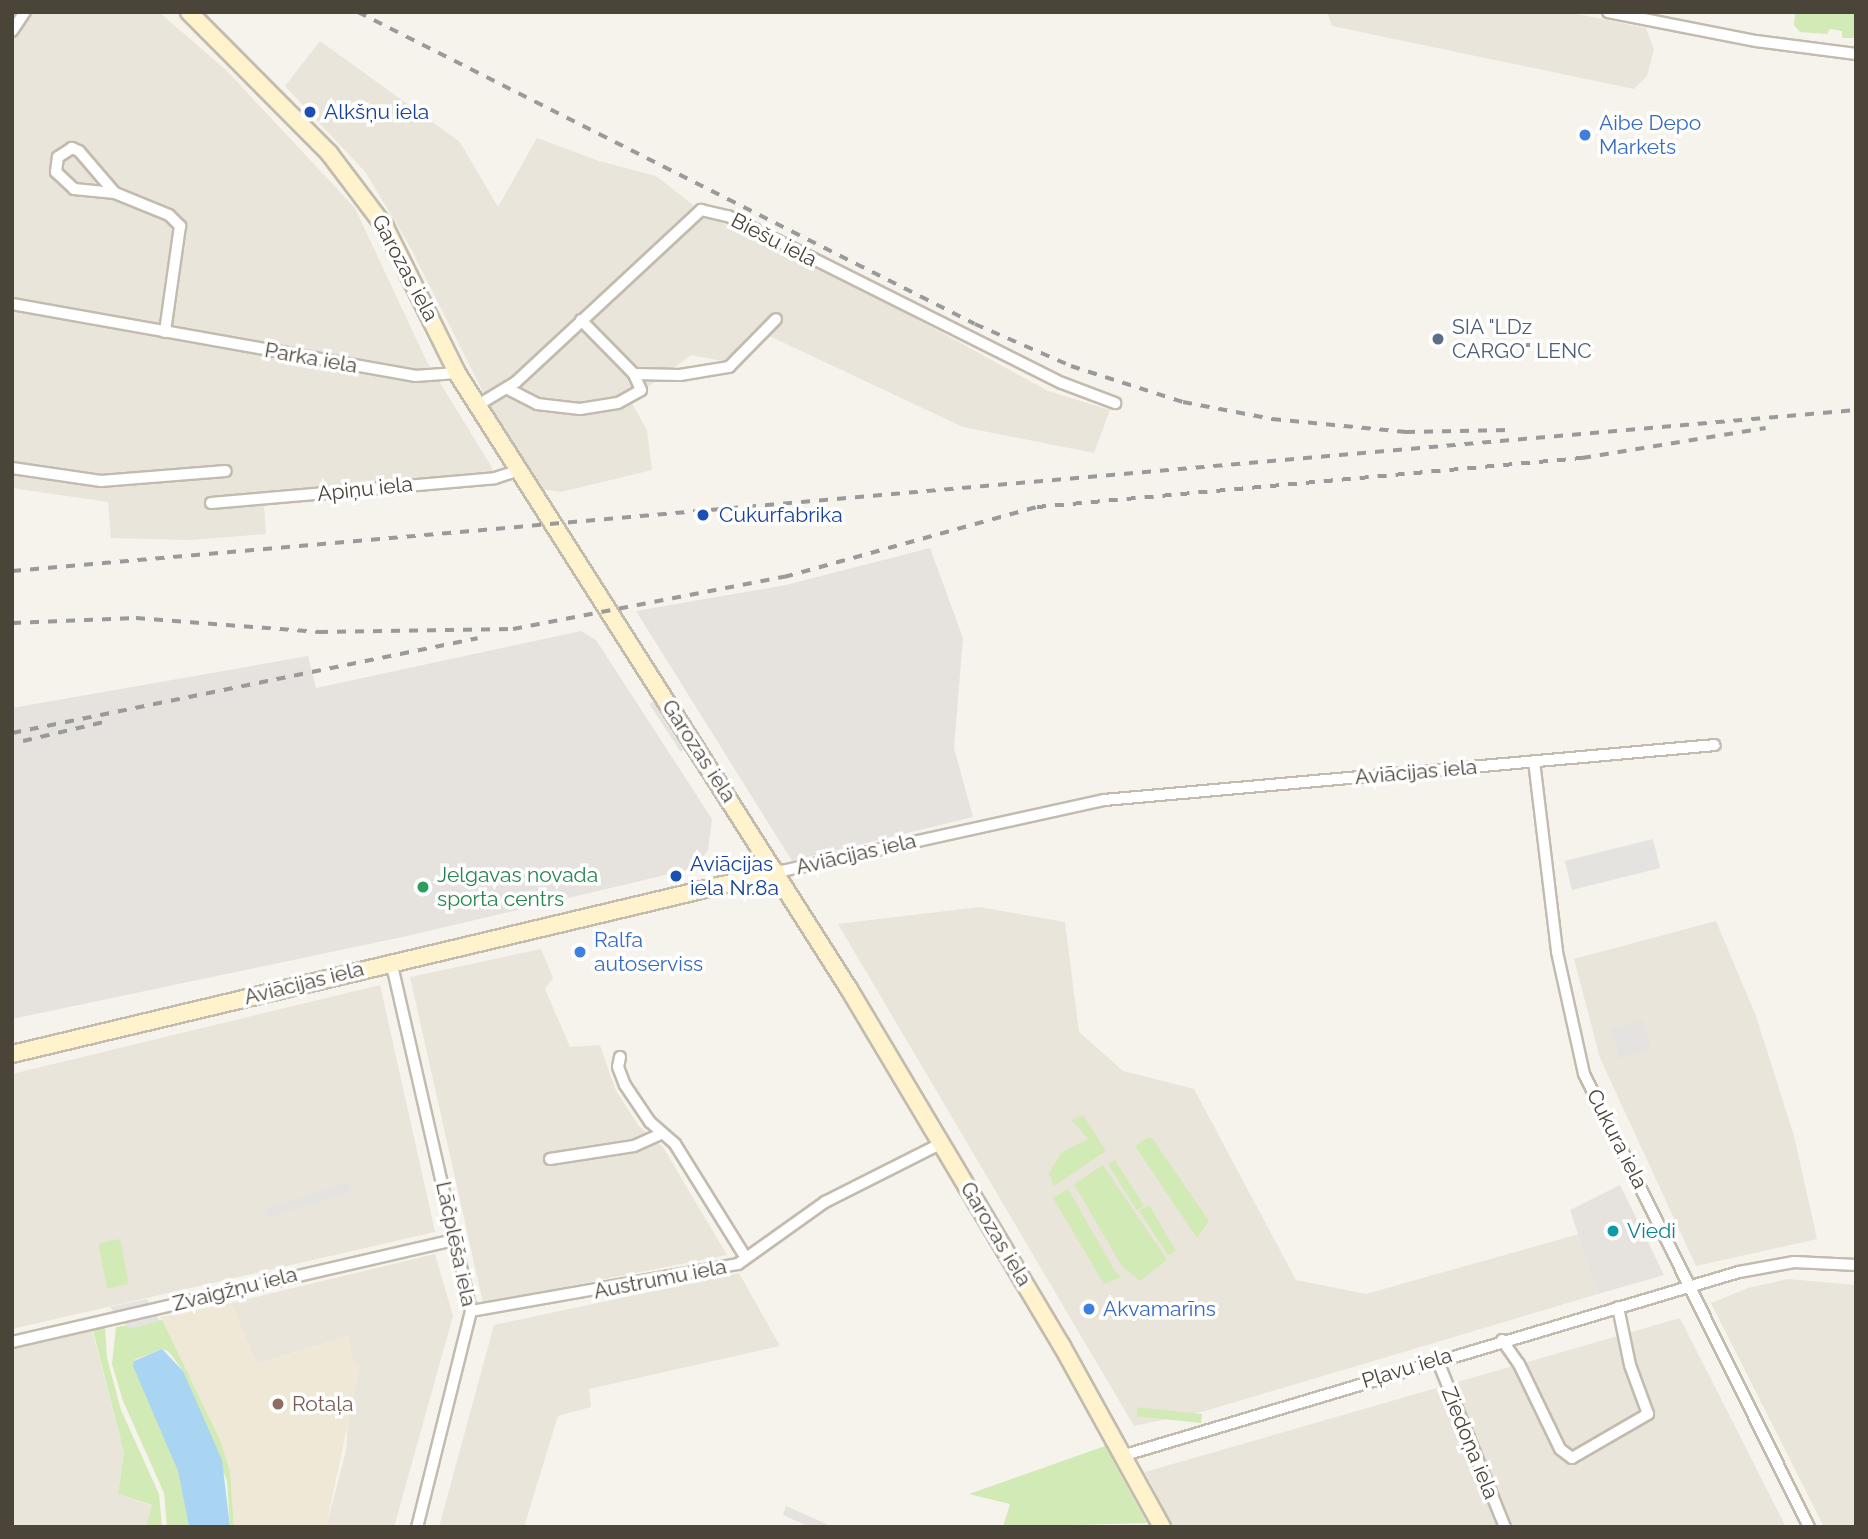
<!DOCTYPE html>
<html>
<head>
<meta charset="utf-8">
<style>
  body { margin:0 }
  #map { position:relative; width:1868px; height:1539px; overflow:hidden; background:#f6f3ec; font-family:Raleway,sans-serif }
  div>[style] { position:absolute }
  .residential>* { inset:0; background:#eae5da }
  .industrial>* { inset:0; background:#e6e2dd }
  .education>* { inset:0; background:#efe8d6 }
  .green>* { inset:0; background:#d2eab5; transform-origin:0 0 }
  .parking>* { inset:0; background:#e5e3e0; transform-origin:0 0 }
  .water>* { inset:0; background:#a9d4f2 }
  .roads { filter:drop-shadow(2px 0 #c2bbae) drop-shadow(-2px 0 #c2bbae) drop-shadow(0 2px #c2bbae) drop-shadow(0 -2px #c2bbae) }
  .street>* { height:10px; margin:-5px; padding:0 5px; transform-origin:5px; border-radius:5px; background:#fff }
  .secondary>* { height:16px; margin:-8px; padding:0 8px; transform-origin:8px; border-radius:8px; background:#fff3cd }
  .rail>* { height:3.5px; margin-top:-1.75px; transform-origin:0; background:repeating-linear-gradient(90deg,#9a9a9a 0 9px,transparent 0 18px) }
  .dots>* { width:19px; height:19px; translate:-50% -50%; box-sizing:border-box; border:4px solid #fff; border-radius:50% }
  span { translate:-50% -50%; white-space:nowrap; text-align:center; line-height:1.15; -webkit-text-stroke:7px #fff; paint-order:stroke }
  .transit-label { font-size:21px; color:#164399 }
  .left { translate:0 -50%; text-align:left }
  .shop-label { font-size:21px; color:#366cbe }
  .street-label { font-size:21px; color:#4b4439 }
  .service-label { font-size:21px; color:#4e5e75 }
  .leisure-label { font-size:21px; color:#27864d }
  .culture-label { font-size:21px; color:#0d838f }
  .education-label { font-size:21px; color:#785e54 }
  .frame { position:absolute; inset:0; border:14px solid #4b4439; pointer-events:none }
</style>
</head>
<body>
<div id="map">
  <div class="residential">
    <div style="clip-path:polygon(12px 12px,159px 12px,227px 71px,355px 208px,426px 360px,493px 469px,477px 487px,264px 506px,266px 534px,191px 540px,111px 538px,108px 502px,12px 488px)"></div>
    <div style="clip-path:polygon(1327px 12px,1568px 12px,1646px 28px,1654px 49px,1647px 76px,1634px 89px,1332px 26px)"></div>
    <div style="clip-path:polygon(320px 41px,460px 142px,498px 207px,537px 138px,599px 161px,656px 176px,706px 215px,902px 311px,1048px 391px,1110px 410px,1094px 453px,963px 427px,765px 334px,734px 363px,691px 355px,630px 400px,647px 430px,652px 470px,561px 492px,541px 489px,501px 428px,409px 245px,366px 173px,285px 86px)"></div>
    <div style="clip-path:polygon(979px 907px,1065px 922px,1079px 1032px,1123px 1071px,1194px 1089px,1296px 1280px,1366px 1294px,1579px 1234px,1598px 1294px,1205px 1411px,1134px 1426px,838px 924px)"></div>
    <div style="clip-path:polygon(1716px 921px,1756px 1016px,1794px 1136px,1817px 1239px,1696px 1266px,1600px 1058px,1574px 959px)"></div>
    <div style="clip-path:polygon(541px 949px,553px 978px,545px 989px,570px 1047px,600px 1045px,616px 1091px,639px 1126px,663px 1147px,727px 1255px,483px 1303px,410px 977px)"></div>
    <div style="clip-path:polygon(380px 985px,435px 1232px,12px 1329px,12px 1074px)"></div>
    <div style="clip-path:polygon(435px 1254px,453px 1316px,394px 1527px,326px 1527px,346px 1451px,352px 1359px,348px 1336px,257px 1364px,231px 1303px)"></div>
    <div style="clip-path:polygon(739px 1273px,780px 1346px,589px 1389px,591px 1407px,558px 1416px,524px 1527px,439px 1527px,494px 1325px)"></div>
    <div style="clip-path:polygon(1788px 1279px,1856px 1285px,1856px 1527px,1824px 1527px,1711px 1303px,1748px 1288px)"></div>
    <div style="clip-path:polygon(1680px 1318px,1786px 1527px,1173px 1527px,1145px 1472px)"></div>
    <div style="clip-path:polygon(92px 1330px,124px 1453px,118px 1494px,153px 1506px,146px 1527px,12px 1527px,12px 1349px)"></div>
  </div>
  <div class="industrial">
    <div style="clip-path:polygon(930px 548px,963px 638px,954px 748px,973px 817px,792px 861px,636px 611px,786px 585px)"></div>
    <div style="clip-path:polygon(581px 631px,596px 640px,712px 819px,708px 850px,695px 868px,407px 936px,12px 1019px,12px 708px,308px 656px,316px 688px)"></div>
    <div style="clip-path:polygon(1620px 1185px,1664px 1275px,1598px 1294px,1570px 1210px)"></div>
  </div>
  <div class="education">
    <div style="clip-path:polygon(231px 1303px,258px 1364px,348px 1336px,352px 1359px,360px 1366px,326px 1527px,234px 1527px,230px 1471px,221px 1442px,160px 1317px)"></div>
  </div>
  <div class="green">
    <div style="clip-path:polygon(1795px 12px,1856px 12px,1855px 38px,1842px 38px,1842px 31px,1830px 29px,1827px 34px,1800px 32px,1794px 25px)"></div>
    <div style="clip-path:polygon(1083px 1115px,1106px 1151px,1054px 1186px,1049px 1173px,1062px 1152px,1088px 1139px,1072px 1120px)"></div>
    <div style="clip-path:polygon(1147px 1138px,1152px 1138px,1209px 1221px,1197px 1238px,1135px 1146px)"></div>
    <div style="left:1115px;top:1160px;width:54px;height:8px;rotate:58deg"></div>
    <div style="clip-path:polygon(1103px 1165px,1167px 1260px,1140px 1281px,1121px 1265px,1074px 1184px)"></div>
    <div style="clip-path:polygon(1068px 1189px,1115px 1271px,1121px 1277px,1104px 1284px,1053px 1198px)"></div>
    <div style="clip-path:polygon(1149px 1205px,1176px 1251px,1168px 1255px,1139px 1211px)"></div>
    <div style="left:120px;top:1239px;width:46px;height:22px;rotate:79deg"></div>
    <div style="clip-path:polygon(162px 1320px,221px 1442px,230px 1471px,234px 1527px,230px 1527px,227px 1481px,183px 1371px,169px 1352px,162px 1349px,134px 1360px,178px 1471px,189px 1527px,167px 1527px,164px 1493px,123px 1401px,112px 1364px,116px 1327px)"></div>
    <div style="clip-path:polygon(92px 1327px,105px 1327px,107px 1358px,121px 1410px,159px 1494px,162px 1527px,146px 1527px,152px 1505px,118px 1494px,124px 1453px)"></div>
    <div style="left:1202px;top:1414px;width:9px;height:65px;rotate:96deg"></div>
    <div style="clip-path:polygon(1105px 1446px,1147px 1523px,1003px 1527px,1010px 1504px,969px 1494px)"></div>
  </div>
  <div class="parking">
    <div style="left:657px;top:699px;width:57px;height:9px;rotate:57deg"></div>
    <div style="left:1653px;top:839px;width:30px;height:91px;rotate:76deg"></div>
    <div style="left:1643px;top:1020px;width:31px;height:33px;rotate:75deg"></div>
    <div style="left:349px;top:1182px;width:9px;height:89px;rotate:72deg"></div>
    <div style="clip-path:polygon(147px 1299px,160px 1321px,129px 1329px,110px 1307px)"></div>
    <div style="clip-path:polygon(786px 1506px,833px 1527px,810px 1527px,783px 1515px)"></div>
  </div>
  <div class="water">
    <div style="clip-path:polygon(162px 1349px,183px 1371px,222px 1460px,230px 1527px,189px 1527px,178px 1471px,133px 1366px,134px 1361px)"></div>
  </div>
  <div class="roads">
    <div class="street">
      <div style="left:1608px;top:12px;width:151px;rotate:11.1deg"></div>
      <div style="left:1756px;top:41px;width:101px;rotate:7.4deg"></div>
      <div style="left:12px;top:31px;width:23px;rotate:-56deg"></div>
      <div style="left:115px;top:193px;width:55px;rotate:-130.6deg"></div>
      <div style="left:79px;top:151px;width:8px;rotate:-157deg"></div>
      <div style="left:72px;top:148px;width:17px;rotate:147deg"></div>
      <div style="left:58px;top:157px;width:15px;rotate:98deg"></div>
      <div style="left:56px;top:172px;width:25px;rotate:43deg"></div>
      <div style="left:74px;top:189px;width:41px;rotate:5.6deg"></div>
      <div style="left:115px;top:193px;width:58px;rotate:22.2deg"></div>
      <div style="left:169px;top:215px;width:16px;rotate:45deg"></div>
      <div style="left:180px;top:226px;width:107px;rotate:98.1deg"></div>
      <div style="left:12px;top:304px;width:409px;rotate:10.1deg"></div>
      <div style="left:415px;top:376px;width:42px;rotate:-4.1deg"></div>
      <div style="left:581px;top:320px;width:76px;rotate:45.5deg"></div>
      <div style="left:634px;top:374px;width:46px;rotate:1.2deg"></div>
      <div style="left:680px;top:375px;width:50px;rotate:-9.3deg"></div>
      <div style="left:729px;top:367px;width:67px;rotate:-45.6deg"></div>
      <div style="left:508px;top:389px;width:33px;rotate:27deg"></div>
      <div style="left:537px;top:404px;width:43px;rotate:6.6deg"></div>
      <div style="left:580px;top:409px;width:38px;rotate:-9deg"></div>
      <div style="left:618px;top:403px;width:26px;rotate:-29deg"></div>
      <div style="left:641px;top:390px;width:17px;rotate:-114deg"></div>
      <div style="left:478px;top:405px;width:44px;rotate:-31.2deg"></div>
      <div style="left:516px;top:382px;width:253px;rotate:-42.9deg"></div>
      <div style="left:701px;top:210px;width:28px;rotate:13deg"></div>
      <div style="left:728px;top:216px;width:373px;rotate:26.6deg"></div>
      <div style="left:1062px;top:383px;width:57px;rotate:20.7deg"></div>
      <div style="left:12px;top:468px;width:90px;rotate:8.3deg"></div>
      <div style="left:101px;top:481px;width:125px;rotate:-4.6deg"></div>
      <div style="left:211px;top:503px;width:285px;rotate:-5deg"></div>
      <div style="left:495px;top:478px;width:23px;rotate:-18deg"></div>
      <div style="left:1534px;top:761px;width:192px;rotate:83.1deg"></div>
      <div style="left:1557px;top:952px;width:125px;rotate:77.5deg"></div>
      <div style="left:1584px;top:1074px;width:506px;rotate:63.59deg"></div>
      <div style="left:777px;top:872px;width:335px;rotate:-12.4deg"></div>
      <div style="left:1104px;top:800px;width:613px;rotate:-5.14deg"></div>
      <div style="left:391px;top:961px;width:359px;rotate:77.1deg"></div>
      <div style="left:471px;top:1311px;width:223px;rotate:104deg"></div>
      <div style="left:620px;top:1057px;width:10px;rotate:101deg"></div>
      <div style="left:618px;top:1067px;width:19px;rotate:69deg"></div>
      <div style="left:625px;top:1085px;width:45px;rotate:56deg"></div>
      <div style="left:650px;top:1122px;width:33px;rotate:41deg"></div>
      <div style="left:675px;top:1144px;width:134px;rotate:58.1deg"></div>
      <div style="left:550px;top:1159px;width:85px;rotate:-8.8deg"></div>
      <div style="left:634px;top:1146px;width:30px;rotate:-24deg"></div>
      <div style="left:471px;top:1311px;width:271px;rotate:-10deg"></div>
      <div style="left:738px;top:1264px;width:107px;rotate:-35.5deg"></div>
      <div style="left:825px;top:1202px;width:131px;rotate:-26.8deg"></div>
      <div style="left:1502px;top:1340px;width:29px;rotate:55deg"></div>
      <div style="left:1519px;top:1364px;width:94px;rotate:64.2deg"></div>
      <div style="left:1560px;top:1449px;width:15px;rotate:37deg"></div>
      <div style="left:1572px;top:1458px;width:88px;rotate:-30.1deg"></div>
      <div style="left:1648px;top:1414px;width:52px;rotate:-110.2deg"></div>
      <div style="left:1630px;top:1365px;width:59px;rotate:-101.7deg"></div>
      <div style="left:12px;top:1342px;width:457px;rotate:-13deg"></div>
      <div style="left:1437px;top:1359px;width:181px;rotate:68deg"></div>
      <div style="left:1125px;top:1455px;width:641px;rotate:-16.6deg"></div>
      <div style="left:1739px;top:1272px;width:56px;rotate:-10.3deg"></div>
      <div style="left:1794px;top:1262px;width:62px;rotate:2.8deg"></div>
    </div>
    <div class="secondary">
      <div style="left:189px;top:12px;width:199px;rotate:45.2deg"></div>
      <div style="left:329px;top:153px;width:93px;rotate:52.9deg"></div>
      <div style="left:385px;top:227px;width:163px;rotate:63.7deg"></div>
      <div style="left:457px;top:373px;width:730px;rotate:57.53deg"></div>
      <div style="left:849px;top:989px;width:416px;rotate:59.2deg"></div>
      <div style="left:1062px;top:1346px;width:207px;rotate:61.1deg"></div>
      <div style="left:12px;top:1054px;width:786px;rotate:-13.38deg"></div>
    </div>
  </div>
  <div class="rail">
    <div style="left:358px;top:12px;width:691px;rotate:26.82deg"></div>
    <div style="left:975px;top:324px;width:105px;rotate:23.6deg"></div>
    <div style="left:1071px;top:366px;width:118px;rotate:17.8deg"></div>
    <div style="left:1183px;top:402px;width:91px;rotate:10.8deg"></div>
    <div style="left:1272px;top:419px;width:135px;rotate:5.5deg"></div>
    <div style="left:1406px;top:432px;width:104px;rotate:-1.1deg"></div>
    <div style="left:12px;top:571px;width:1851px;rotate:-4.99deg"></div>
    <div style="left:12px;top:623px;width:124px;rotate:-2.3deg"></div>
    <div style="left:136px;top:618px;width:184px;rotate:4.4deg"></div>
    <div style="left:319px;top:632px;width:194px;rotate:-0.9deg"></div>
    <div style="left:513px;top:629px;width:276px;rotate:-10.9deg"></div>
    <div style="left:784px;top:577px;width:263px;rotate:-15.5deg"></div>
    <div style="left:1037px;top:507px;width:547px;rotate:-5.14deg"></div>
    <div style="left:1582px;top:458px;width:186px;rotate:-9.3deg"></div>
    <div style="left:12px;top:733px;width:475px;rotate:-11.5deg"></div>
    <div style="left:23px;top:741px;width:83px;rotate:-13.2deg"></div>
  </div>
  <div class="dots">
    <div style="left:310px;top:112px;background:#1a4fb4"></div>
    <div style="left:1585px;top:135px;background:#3f7fe0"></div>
    <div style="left:1438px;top:339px;background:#5c6f8a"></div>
    <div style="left:703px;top:515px;background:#1a4fb4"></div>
    <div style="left:676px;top:876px;background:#1a4fb4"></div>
    <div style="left:423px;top:887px;background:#2e9e5b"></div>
    <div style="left:580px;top:952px;background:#3f7fe0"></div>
    <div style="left:1613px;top:1231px;background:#0f9aa8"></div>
    <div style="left:1089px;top:1309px;background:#3f7fe0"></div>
    <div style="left:278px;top:1404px;background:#8d6e63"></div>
  </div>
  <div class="transit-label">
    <span class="left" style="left:324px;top:112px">Alkšņu iela</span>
    <span class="left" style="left:719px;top:515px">Cukurfabrika</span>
    <span class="left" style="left:690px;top:876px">Aviācijas<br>iela Nr.8a</span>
  </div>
  <div class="shop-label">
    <span class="left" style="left:1599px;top:135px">Aibe Depo<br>Markets</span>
    <span class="left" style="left:594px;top:952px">Ralfa<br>autoserviss</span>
    <span class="left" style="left:1103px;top:1309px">Akvamarīns</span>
  </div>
  <div class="street-label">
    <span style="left:774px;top:240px;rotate:27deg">Biešu iela</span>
    <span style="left:405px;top:268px;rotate:62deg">Garozas iela</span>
    <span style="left:311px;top:358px;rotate:10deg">Parka iela</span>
    <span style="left:365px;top:489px;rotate:-6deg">Apiņu iela</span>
    <span style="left:699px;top:751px;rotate:57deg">Garozas iela</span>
    <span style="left:1416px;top:772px;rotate:-5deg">Aviācijas iela</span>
    <span style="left:856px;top:854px;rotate:-13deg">Aviācijas iela</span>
    <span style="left:304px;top:983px;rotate:-14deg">Aviācijas iela</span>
    <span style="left:1617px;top:1139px;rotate:63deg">Cukura iela</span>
    <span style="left:996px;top:1234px;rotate:59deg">Garozas iela</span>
    <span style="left:456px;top:1244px;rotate:78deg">Lāčplēša iela</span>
    <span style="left:660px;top:1279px;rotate:-11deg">Austrumu iela</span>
    <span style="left:235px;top:1289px;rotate:-14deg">Zvaigžņu iela</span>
    <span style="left:1407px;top:1368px;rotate:-17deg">Pļavu iela</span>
    <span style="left:1470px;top:1443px;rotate:68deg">Ziedoņa iela</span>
  </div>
  <div class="service-label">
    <span class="left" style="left:1452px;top:339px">SIA "LDz<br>CARGO" LENC</span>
  </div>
  <div class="leisure-label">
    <span class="left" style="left:437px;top:887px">Jelgavas novada<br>sporta centrs</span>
  </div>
  <div class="culture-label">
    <span class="left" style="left:1627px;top:1231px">Viedi</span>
  </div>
  <div class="education-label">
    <span class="left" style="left:292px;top:1404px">Rotaļa</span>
  </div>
  <div class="frame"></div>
</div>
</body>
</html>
